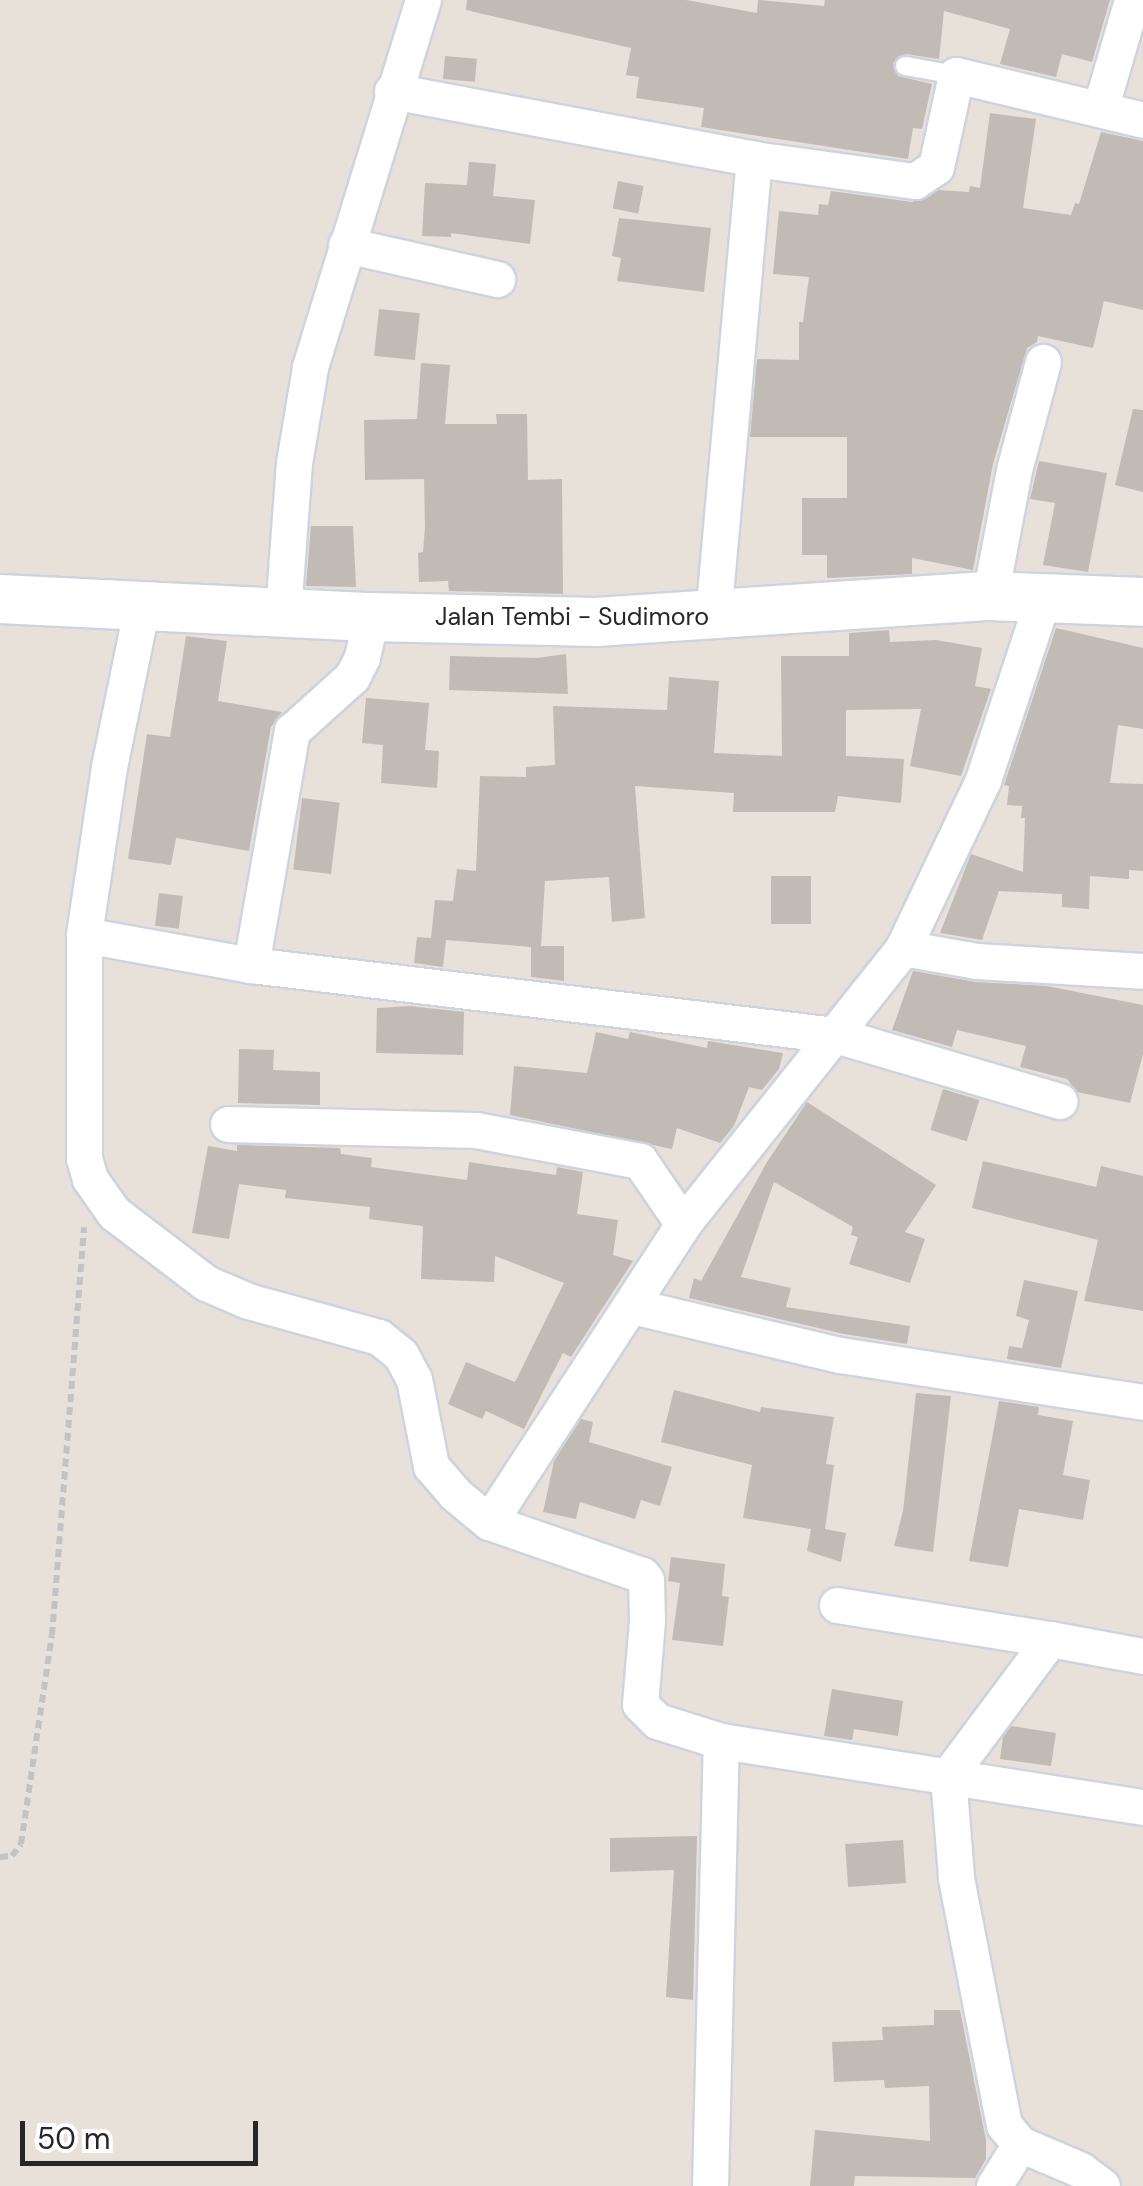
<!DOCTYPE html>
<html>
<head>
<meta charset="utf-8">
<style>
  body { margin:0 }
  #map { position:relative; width:1143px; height:2186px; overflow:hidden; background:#e8e1d9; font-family:"DM Sans",sans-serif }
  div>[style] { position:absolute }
  .building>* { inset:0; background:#c1bbb6; transform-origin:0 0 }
  .path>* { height:6px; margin-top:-3px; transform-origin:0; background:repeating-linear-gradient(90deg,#c3c3c3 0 8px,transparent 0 13px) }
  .roads { filter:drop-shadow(2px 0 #cfd3df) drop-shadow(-2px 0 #cfd3df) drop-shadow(0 2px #cfd3df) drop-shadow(0 -2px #cfd3df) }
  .service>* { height:18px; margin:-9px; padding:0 9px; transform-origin:9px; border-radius:9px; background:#fff }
  .minor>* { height:35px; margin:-17.5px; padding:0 17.5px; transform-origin:17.5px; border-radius:17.5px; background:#fff }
  .secondary>* { height:48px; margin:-24px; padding:0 24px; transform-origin:24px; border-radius:24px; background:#fff }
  span { translate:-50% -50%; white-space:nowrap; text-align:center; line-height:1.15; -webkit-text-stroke:9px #fff; paint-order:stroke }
  .street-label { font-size:25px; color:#272727 }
  .scale { position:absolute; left:20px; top:2121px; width:238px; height:45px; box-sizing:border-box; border:5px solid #272727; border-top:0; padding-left:12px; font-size:30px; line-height:35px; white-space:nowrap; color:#272727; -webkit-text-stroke:8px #fff; paint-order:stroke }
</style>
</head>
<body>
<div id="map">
  <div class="building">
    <div style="clip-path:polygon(467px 0,686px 0,757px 13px,758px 0,824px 6px,825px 0,1110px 0,1092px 62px,1062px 54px,1056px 77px,1000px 64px,1010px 29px,944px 11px,939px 59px,906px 54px,893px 63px,898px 76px,932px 84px,922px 129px,913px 128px,908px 159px,701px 127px,704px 108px,636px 98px,639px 77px,626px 75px,631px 48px,466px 10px)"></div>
    <div style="left:445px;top:56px;width:32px;height:23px;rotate:5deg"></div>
    <div style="clip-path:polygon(990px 113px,1036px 119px,1023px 208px,1071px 215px,1075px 203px,1079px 204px,1101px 132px,1143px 141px,1143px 310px,1104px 301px,1093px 348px,1038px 336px,1037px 342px,1027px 348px,993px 464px,973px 570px,912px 558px,912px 574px,827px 578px,827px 555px,802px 555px,802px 498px,847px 498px,847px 437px,750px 437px,757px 359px,799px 360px,799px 322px,803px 322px,809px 277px,773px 274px,779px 211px,818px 215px,819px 204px,828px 205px,831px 191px,912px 202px,939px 190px,969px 192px,970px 186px,980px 188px)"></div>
    <div style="clip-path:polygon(469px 162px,496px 164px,493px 196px,535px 200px,530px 244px,451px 233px,451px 237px,422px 236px,425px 183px,467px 185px)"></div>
    <div style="left:618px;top:181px;width:26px;height:28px;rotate:11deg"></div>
    <div style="clip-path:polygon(619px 218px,711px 228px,704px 292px,617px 281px,621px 258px,612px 256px)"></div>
    <div style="left:379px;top:309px;width:41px;height:47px;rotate:6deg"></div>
    <div style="clip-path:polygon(421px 363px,450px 365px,445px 424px,497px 424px,496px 414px,527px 414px,528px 480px,562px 479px,563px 594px,449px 591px,448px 581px,419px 582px,418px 553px,423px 552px,425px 527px,424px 479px,365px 480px,364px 420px,417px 419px)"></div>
    <div style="clip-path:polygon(1133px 409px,1143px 410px,1143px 492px,1115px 485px)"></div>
    <div style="clip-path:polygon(1039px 461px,1107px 473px,1088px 572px,1043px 565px,1055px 503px,1030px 499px)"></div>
    <div style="clip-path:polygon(311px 526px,353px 526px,356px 587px,306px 586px)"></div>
    <div style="clip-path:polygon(1056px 628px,1143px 648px,1143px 729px,1118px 725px,1110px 783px,1143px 784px,1143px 871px,1129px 870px,1129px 879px,1090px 876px,1089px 909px,1062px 907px,1062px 894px,999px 891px,982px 940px,940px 933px,971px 854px,1023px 872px,1025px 818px,1021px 818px,1022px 806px,1007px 805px,1009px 786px,1004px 785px)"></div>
    <div style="clip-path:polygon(889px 630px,890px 642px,936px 640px,982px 648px,975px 686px,991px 689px,961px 776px,910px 766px,921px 709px,846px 710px,846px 756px,904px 759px,901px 803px,838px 796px,835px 812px,733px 812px,734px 793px,635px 786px,645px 918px,612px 922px,609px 877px,545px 881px,541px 946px,564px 946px,564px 981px,531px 977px,531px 947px,446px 940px,443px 967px,414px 963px,417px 937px,431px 938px,435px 900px,453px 901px,457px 869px,476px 871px,480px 776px,526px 777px,526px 767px,555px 765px,553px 706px,667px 710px,669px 677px,719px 681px,714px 753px,782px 756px,781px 656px,849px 656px,849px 633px)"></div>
    <div style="clip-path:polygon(186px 636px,227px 641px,218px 701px,282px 712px,271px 727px,249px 851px,176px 838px,171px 865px,128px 859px,147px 734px,170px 737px)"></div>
    <div style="clip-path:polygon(566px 654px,568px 694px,449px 690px,450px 656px,537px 658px)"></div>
    <div style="clip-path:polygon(366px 698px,429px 703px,425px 750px,439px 751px,437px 788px,381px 783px,383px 745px,362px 743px)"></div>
    <div style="left:302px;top:798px;width:38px;height:72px;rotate:7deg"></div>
    <div style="left:771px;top:876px;width:40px;height:48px"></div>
    <div style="left:159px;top:893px;width:24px;height:33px;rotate:7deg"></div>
    <div style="clip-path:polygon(913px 971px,976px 982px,1047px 986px,1143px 1005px,1143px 1054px,1130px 1103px,1077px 1092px,1067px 1079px,1020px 1067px,1026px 1046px,957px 1030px,952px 1047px,892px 1030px)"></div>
    <div style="clip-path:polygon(410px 1006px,464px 1012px,463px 1055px,376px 1053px,377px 1008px)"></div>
    <div style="clip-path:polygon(596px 1032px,628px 1039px,630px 1032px,707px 1048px,708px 1041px,783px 1053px,779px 1069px,762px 1090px,749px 1087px,734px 1126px,720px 1143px,677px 1128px,672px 1149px,510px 1115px,514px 1066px,587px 1073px)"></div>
    <div style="clip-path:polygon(239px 1049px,274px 1050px,273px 1070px,320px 1072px,320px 1105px,238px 1103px)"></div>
    <div style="left:943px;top:1089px;width:38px;height:43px;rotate:17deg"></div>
    <div style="clip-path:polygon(807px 1102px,936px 1185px,905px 1232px,925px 1239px,910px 1283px,849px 1264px,858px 1237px,851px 1235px,853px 1227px,774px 1182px,741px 1277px,791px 1288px,786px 1307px,910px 1326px,907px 1344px,844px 1334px,689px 1298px,694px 1278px,701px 1281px,767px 1162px)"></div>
    <div style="clip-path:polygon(237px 1145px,340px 1148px,341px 1154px,372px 1158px,371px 1167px,467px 1180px,469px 1162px,556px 1175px,557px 1167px,583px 1172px,577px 1214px,618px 1220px,613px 1255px,633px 1261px,571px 1357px,563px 1353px,524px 1429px,486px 1411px,482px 1419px,448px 1404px,466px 1362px,515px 1382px,564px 1283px,495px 1256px,494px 1282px,421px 1279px,423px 1226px,369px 1219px,370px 1207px,285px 1198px,286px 1190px,239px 1184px,229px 1239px,192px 1233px,208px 1146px,237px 1151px)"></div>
    <div style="clip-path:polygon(983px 1161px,1096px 1187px,1101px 1166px,1143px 1176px,1143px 1311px,1084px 1301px,1098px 1240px,972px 1208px)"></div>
    <div style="clip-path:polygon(1024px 1280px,1078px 1291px,1061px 1368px,1007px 1359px,1009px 1346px,1022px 1348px,1029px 1320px,1016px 1316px)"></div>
    <div style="clip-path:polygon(674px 1390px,760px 1412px,761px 1407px,834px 1417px,826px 1464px,834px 1465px,825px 1529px,846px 1533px,841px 1562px,807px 1551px,811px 1529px,743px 1518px,752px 1465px,661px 1442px)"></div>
    <div style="clip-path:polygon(916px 1393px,951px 1396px,933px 1552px,894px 1546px,903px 1511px)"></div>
    <div style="clip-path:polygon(999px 1401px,1039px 1407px,1038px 1415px,1073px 1421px,1063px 1475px,1090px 1480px,1083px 1520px,1019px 1509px,1008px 1567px,969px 1561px)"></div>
    <div style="clip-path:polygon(581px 1419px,593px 1422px,589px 1442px,672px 1467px,660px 1506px,641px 1500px,635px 1519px,580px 1502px,576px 1519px,543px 1512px,554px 1461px)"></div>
    <div style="clip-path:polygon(671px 1557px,725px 1564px,722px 1596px,729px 1597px,723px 1646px,672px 1640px,680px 1583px,668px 1581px)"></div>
    <div style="clip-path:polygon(832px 1689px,903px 1701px,898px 1736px,854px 1729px,852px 1740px,824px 1736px)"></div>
    <div style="clip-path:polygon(1011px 1726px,1056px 1733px,1051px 1766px,1000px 1759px,1003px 1737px)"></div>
    <div style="clip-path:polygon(697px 1836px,693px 2000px,666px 1997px,674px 1870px,610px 1872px,610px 1838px)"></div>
    <div style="left:903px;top:1840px;width:43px;height:58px;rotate:86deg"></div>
    <div style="clip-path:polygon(934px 2010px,960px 2010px,986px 2140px,986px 2159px,975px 2178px,855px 2176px,854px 2186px,810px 2186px,815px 2130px,930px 2141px,929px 2086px,885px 2088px,884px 2080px,834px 2082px,832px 2042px,883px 2040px,882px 2027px,934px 2025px)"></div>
  </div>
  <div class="path">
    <div style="left:0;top:1857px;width:12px;rotate:-5deg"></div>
    <div style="left:12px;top:1856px;width:15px;rotate:-53deg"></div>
    <div style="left:21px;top:1844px;width:211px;rotate:-81.6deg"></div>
    <div style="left:52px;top:1635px;width:409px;rotate:-85.5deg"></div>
  </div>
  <div class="roads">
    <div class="service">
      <div style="left:905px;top:66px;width:52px;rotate:10deg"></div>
    </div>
    <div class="minor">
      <div style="left:392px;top:91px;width:368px;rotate:10.6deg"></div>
      <div style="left:754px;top:159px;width:162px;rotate:7.8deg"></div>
      <div style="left:915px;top:181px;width:25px;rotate:-34deg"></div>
      <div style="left:936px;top:167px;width:94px;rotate:-77.7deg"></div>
      <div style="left:956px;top:75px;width:192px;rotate:13.5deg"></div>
      <div style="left:1101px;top:106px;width:110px;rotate:-73.7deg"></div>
      <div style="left:346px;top:245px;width:155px;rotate:12.7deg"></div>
      <div style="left:990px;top:596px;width:128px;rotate:-79.2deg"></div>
      <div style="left:1014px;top:470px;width:112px;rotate:-75deg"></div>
      <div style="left:142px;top:606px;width:164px;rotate:101.6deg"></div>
      <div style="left:109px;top:767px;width:170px;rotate:98.5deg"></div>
      <div style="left:84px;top:935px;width:223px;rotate:90deg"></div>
      <div style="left:84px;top:1158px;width:22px;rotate:74deg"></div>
      <div style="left:90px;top:1179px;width:42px;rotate:54.8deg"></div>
      <div style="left:114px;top:1213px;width:116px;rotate:37.3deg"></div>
      <div style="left:206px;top:1283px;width:46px;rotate:23.2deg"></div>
      <div style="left:248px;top:1301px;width:136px;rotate:15.4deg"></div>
      <div style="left:379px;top:1337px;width:28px;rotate:39deg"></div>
      <div style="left:401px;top:1355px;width:27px;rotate:62deg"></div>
      <div style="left:414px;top:1379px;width:89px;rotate:78.9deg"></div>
      <div style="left:431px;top:1466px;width:37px;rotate:49deg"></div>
      <div style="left:455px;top:1494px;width:44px;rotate:39.5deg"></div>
      <div style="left:489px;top:1522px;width:162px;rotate:19.1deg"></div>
      <div style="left:642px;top:1575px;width:6px;rotate:51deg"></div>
      <div style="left:646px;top:1580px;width:41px;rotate:88.6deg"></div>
      <div style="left:647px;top:1621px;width:83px;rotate:94.8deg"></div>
      <div style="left:640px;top:1704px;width:24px;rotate:45deg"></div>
      <div style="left:657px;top:1721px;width:67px;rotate:17.4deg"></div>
      <div style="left:721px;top:1741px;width:427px;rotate:8.9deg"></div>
      <div style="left:283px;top:612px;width:149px;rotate:-85.8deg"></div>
      <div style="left:294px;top:463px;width:97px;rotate:-80.5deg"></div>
      <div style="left:310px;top:367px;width:384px;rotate:-72.9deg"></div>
      <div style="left:713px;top:617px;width:460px;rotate:-84.9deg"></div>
      <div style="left:84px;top:935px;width:170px;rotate:10.2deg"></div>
      <div style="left:251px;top:965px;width:588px;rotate:6.84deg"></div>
      <div style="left:835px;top:1035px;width:234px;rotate:16.4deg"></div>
      <div style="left:903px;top:948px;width:75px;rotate:10deg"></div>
      <div style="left:977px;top:961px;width:166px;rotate:3.4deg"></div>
      <div style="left:251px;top:965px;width:238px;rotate:-80.1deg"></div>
      <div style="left:292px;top:731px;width:81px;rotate:-42deg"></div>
      <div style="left:352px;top:677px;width:22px;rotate:-63deg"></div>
      <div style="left:362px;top:657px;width:41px;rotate:-77.3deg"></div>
      <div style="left:228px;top:1124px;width:248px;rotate:1.4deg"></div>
      <div style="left:476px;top:1130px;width:167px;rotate:10.7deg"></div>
      <div style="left:640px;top:1161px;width:76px;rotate:55.7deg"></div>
      <div style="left:632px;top:1306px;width:214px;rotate:13.3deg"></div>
      <div style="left:840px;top:1355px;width:307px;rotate:8.8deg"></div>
      <div style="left:489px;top:1522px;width:356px;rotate:-56.9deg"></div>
      <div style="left:683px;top:1224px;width:353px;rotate:-51.4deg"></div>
      <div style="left:903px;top:948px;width:186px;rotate:-64.5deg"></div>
      <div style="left:983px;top:780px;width:194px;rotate:-71.7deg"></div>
      <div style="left:837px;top:1605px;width:216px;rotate:9.1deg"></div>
      <div style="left:710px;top:2186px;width:445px;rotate:-88.6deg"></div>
      <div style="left:994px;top:2186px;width:49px;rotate:-58.2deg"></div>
      <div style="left:1102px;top:2186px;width:26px;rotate:-143deg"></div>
      <div style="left:1081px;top:2170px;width:66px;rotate:-156.9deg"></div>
      <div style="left:1020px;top:2144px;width:25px;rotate:-130deg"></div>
      <div style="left:1004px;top:2125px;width:253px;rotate:-101deg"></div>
      <div style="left:956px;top:1877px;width:101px;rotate:-94.5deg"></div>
      <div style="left:948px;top:1776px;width:171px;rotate:-53.3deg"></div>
      <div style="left:1050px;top:1639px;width:95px;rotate:10.4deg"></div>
    </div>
    <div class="secondary">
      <div style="left:0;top:599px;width:371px;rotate:2.8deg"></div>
      <div style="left:371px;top:617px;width:225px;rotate:1.3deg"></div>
      <div style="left:596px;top:622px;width:395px;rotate:-3.8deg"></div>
      <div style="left:990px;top:596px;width:153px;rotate:2.2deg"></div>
    </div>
  </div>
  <div class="street-label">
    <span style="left:572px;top:617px">Jalan Tembi - Sudimoro</span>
  </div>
  <div class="scale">50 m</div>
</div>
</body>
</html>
